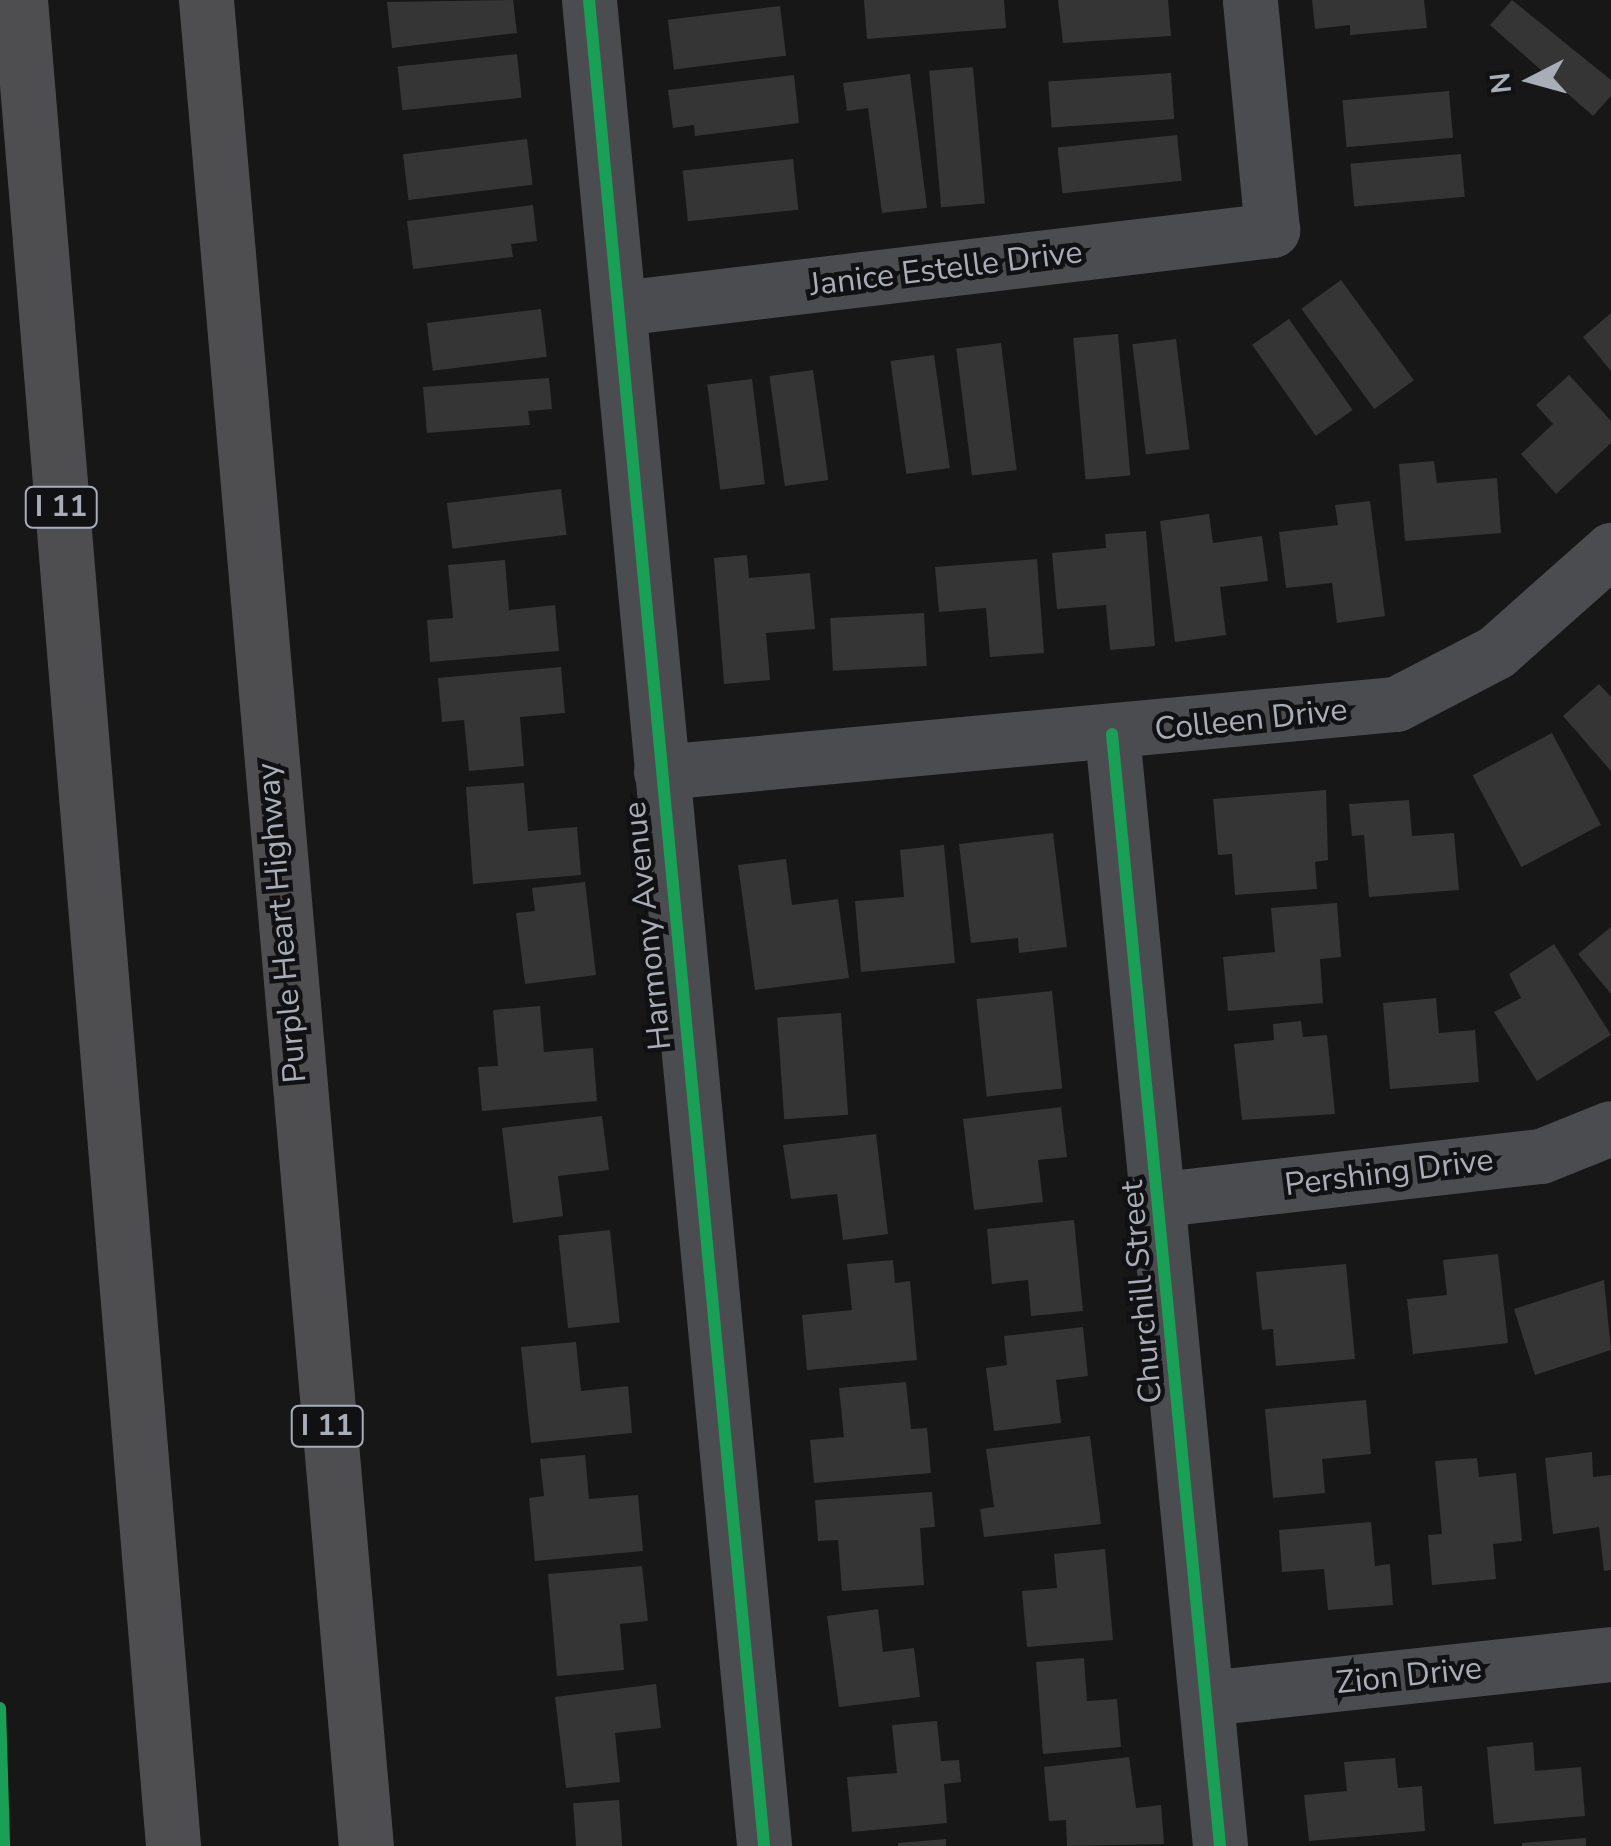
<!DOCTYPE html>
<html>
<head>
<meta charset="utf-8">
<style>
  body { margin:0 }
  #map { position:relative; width:1611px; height:1846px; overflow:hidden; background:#171717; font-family:"Nunito Sans",sans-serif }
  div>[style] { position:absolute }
  .building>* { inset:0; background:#353536; transform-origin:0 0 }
  .minor>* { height:55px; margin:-27.5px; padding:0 27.5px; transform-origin:27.5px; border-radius:27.5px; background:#4b4c50 }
  .highway>* { height:55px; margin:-27.5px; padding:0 27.5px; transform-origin:27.5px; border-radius:27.5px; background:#4e4e51 }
  .cycleway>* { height:12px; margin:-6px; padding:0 6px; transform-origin:6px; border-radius:6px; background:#1a9f57 }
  span { translate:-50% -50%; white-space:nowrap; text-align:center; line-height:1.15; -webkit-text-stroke:9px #111113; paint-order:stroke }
  .shield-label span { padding:2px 8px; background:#111113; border:2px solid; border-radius:8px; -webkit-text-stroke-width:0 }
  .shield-label { font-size:30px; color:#a8adb8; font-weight:700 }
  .street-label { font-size:32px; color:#a8adb8 }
  .north { position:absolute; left:1481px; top:30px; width:100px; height:100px; -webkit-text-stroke:8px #111113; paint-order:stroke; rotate:264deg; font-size:28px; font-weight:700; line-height:40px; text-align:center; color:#a8adb8 }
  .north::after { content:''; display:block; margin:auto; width:35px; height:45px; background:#a8adb8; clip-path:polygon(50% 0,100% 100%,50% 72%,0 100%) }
</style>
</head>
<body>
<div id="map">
  <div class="building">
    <div style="clip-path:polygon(513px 0,517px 33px,392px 48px,387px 2px)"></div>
    <div style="clip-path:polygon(864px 0,1004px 0,1006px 28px,867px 39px)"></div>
    <div style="clip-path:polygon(1058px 0,1168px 0,1171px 36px,1063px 43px)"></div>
    <div style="clip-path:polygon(1312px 0,1424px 0,1427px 28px,1350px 35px,1350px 25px,1315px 29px)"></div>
    <div style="clip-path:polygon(1512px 0,1611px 80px,1611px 96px,1593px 116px,1490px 25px)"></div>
    <div style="left:780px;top:6px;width:50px;height:113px;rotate:83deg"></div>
    <div style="left:517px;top:54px;width:44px;height:120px;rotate:84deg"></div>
    <div style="left:973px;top:67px;width:137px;height:44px;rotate:85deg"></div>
    <div style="left:1171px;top:73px;width:46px;height:123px;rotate:86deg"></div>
    <div style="clip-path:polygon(910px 74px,927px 208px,882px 213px,868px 108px,847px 111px,843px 83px)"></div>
    <div style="clip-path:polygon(794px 75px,799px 123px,695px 136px,694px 125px,673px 128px,668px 90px)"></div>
    <div style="left:1449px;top:91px;width:47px;height:107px;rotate:85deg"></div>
    <div style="left:1177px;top:135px;width:46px;height:120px;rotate:84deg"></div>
    <div style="left:527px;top:139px;width:46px;height:125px;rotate:83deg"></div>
    <div style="left:1461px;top:154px;width:43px;height:111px;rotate:85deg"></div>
    <div style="left:793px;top:159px;width:51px;height:111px;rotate:84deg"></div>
    <div style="clip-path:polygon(533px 205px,537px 241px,511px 244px,513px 257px,413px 269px,407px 221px)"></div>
    <div style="left:1341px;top:280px;width:124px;height:49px;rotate:54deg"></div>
    <div style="left:541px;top:309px;width:48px;height:115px;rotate:83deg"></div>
    <div style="clip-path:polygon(1611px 313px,1611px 371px,1583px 337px)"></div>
    <div style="left:1289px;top:319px;width:111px;height:45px;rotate:55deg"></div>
    <div style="left:1118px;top:334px;width:142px;height:45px;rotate:85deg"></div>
    <div style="left:1176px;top:339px;width:111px;height:44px;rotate:83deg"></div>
    <div style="left:1001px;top:343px;width:128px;height:45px;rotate:83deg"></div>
    <div style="left:934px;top:355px;width:114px;height:44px;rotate:82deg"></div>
    <div style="left:813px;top:370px;width:111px;height:44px;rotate:82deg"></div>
    <div style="clip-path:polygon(1569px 375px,1611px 421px,1611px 443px,1556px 494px,1521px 454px,1553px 424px,1536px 405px)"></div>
    <div style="clip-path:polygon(549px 378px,552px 409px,528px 411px,530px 425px,427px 433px,423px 387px)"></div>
    <div style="left:752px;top:379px;width:106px;height:45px;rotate:83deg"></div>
    <div style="clip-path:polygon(1434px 461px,1437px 483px,1497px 478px,1501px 533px,1405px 541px,1399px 464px)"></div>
    <div style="left:561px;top:489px;width:46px;height:115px;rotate:83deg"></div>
    <div style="clip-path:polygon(1370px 501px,1385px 616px,1337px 623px,1332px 583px,1286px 588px,1279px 532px,1338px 525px,1335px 505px)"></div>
    <div style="clip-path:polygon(1209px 514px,1213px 543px,1262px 536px,1268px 581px,1220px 587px,1226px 635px,1175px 642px,1160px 521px)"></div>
    <div style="clip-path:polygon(1146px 531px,1155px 646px,1110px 650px,1106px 605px,1057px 609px,1052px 553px,1106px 548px,1105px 534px)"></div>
    <div style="clip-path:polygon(747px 555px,749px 578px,810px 573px,815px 629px,766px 633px,770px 680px,724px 684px,714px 558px)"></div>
    <div style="clip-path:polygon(1037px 559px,1044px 653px,990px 657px,986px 608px,939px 612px,935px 567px)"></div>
    <div style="clip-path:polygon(505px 560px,509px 610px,555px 605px,559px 651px,430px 662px,427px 620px,453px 618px,448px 565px)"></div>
    <div style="left:924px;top:613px;width:53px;height:94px;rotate:87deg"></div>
    <div style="clip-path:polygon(561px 667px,565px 713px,520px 717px,524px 766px,469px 771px,464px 720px,442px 722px,438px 678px)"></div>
    <div style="clip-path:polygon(1599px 684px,1611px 697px,1611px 771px,1563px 716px)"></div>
    <div style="left:1552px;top:733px;width:104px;height:90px;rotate:62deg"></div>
    <div style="clip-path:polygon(524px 783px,528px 831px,577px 827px,581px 875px,473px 884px,466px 787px)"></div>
    <div style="clip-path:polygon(1326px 790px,1328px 860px,1315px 862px,1317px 889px,1235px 895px,1232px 854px,1218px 855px,1213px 799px)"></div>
    <div style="clip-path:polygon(1409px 800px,1412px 836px,1454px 833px,1459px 890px,1369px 897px,1364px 835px,1352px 836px,1349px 804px)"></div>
    <div style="clip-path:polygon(1053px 833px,1067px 947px,1019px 953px,1018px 938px,971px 943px,959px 844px)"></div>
    <div style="clip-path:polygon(944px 845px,955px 963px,861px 972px,855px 901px,904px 897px,900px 850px)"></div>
    <div style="clip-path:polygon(786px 859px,792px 905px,838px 899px,849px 978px,755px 990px,738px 865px)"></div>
    <div style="clip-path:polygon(585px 882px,596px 975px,525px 984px,516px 913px,535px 911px,532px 888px)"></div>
    <div style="clip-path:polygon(1337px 903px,1341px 957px,1320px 959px,1323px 1003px,1228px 1011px,1223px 957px,1275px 952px,1271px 908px)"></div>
    <div style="clip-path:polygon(1611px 927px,1611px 994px,1578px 954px)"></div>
    <div style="clip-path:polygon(1554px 944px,1611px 1035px,1537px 1081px,1494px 1012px,1521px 998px,1509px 974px)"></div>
    <div style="left:1052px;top:991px;width:98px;height:76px;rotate:84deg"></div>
    <div style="clip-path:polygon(1436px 998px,1439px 1033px,1475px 1030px,1479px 1082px,1390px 1089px,1383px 1003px)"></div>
    <div style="clip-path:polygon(540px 1006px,544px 1052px,593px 1048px,597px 1101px,482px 1111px,478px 1067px,498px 1066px,493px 1010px)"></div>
    <div style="left:841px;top:1013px;width:102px;height:64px;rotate:86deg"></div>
    <div style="clip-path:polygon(1301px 1021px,1303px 1037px,1327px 1035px,1335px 1114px,1242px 1120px,1234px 1044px,1274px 1040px,1273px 1024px)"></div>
    <div style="clip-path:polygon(1061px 1107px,1067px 1157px,1038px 1160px,1043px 1202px,974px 1210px,963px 1119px)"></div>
    <div style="clip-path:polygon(602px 1116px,609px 1170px,558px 1176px,563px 1216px,513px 1223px,502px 1128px)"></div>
    <div style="clip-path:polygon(876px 1134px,888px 1234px,843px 1240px,837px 1194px,791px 1199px,783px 1145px)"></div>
    <div style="clip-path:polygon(1074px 1220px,1083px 1311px,1031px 1316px,1028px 1280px,992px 1284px,987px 1229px)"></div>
    <div style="left:610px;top:1230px;width:93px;height:52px;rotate:84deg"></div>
    <div style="clip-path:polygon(1498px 1254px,1508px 1343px,1413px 1354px,1407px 1299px,1447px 1295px,1443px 1260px)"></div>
    <div style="clip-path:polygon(893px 1260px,895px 1283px,910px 1281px,917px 1360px,807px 1370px,802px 1315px,852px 1310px,847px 1264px)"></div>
    <div style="clip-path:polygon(1346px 1264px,1355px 1359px,1276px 1366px,1273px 1329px,1262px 1330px,1256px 1272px)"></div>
    <div style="clip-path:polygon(1604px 1280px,1611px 1350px,1535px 1375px,1514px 1309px)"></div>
    <div style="clip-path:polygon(1083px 1327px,1088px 1376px,1056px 1380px,1061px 1423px,994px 1431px,986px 1368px,1007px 1365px,1004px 1336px)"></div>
    <div style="clip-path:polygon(576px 1342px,581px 1391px,628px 1386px,632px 1433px,531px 1443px,521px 1347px)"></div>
    <div style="clip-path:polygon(906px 1382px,911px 1429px,927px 1428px,931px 1473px,814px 1483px,810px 1440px,844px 1437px,839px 1388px)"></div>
    <div style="clip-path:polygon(1366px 1400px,1371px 1454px,1322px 1459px,1325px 1493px,1273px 1498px,1265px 1409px)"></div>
    <div style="clip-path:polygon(1090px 1436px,1101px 1524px,984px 1537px,980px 1509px,994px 1507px,986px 1449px)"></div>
    <div style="clip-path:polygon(1592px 1452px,1593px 1477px,1611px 1475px,1611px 1570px,1604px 1571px,1599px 1527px,1553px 1534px,1545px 1458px)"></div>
    <div style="clip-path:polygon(585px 1455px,589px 1499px,638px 1495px,643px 1551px,535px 1561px,529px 1498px,544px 1496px,540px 1459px)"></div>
    <div style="clip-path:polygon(1477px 1458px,1479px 1477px,1516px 1473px,1522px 1541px,1493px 1544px,1496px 1579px,1432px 1585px,1428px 1535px,1442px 1534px,1435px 1461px)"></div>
    <div style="clip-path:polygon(932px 1492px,935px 1527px,920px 1528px,924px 1585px,842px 1591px,838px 1540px,818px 1541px,815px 1500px)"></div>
    <div style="clip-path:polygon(1371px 1522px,1375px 1566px,1390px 1564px,1393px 1605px,1328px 1610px,1324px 1569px,1282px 1572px,1279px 1530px)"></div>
    <div style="clip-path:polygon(1105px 1549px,1113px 1640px,1027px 1647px,1022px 1591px,1057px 1588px,1054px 1554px)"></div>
    <div style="clip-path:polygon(642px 1566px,648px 1621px,620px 1624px,624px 1670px,557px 1676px,548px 1574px)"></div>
    <div style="clip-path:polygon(878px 1609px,883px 1652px,914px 1648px,920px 1697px,839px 1707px,827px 1616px)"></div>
    <div style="clip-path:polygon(1084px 1658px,1087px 1701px,1117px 1699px,1121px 1747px,1043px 1754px,1036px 1662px)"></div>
    <div style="clip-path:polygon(656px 1684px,661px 1728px,615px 1733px,620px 1782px,566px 1788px,555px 1697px)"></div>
    <div style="clip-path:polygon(937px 1721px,941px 1761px,959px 1760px,961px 1782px,944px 1784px,947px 1823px,852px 1832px,847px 1777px,897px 1773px,892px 1725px)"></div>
    <div style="clip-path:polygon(1533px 1742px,1535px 1771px,1581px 1767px,1585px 1816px,1494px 1824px,1487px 1747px)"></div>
    <div style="clip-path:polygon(1129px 1757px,1136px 1808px,1161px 1805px,1164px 1844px,1067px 1846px,1066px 1820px,1049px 1821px,1044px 1767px)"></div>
    <div style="clip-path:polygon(1395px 1758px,1398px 1788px,1422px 1786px,1425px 1831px,1309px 1841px,1304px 1795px,1347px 1791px,1344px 1762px)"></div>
    <div style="left:619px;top:1800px;width:46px;height:46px;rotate:86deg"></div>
    <div style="clip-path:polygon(1586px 1838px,1586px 1846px,1522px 1846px,1522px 1843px)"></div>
    <div style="clip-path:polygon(946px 1839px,946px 1846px,898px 1846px,898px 1843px)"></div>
  </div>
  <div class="minor">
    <div style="left:589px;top:0;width:1854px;rotate:84.58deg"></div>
    <div style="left:620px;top:308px;width:657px;rotate:-6.82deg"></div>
    <div style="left:1272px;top:230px;width:231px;rotate:-95.5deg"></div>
    <div style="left:1112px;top:734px;width:1117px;rotate:84.45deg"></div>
    <div style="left:661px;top:772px;width:738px;rotate:-5.29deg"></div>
    <div style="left:1396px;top:704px;width:113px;rotate:-27.5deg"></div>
    <div style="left:1496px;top:652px;width:154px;rotate:-41.6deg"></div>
    <div style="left:1162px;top:1199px;width:381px;rotate:-6.5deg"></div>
    <div style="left:1541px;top:1156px;width:75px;rotate:-21.8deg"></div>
    <div style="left:1207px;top:1698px;width:406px;rotate:-6.2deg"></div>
  </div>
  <div class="highway">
    <div style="left:20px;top:0;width:1852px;rotate:85.26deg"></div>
    <div style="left:206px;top:0;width:1853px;rotate:85.05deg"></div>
  </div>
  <div class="cycleway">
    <div style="left:589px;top:0;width:1854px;rotate:84.58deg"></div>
    <div style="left:1112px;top:734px;width:1117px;rotate:84.45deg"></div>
    <div style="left:0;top:1708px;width:138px;rotate:88.3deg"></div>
  </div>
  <div class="shield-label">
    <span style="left:61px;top:507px">I 11</span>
    <span style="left:327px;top:1426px">I 11</span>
  </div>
  <div class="street-label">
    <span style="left:946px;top:269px;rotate:-7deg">Janice Estelle Drive</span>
    <span style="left:1251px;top:720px;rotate:-6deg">Colleen Drive</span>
    <span style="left:282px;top:923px;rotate:-95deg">Purple Heart Highway</span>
    <span style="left:648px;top:926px;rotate:-96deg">Harmony Avenue</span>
    <span style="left:1389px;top:1173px;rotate:-7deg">Pershing Drive</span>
    <span style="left:1142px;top:1292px;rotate:-95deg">Churchill Street</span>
    <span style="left:1409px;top:1676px;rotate:-6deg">Zion Drive</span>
  </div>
  <div class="north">N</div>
</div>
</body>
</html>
